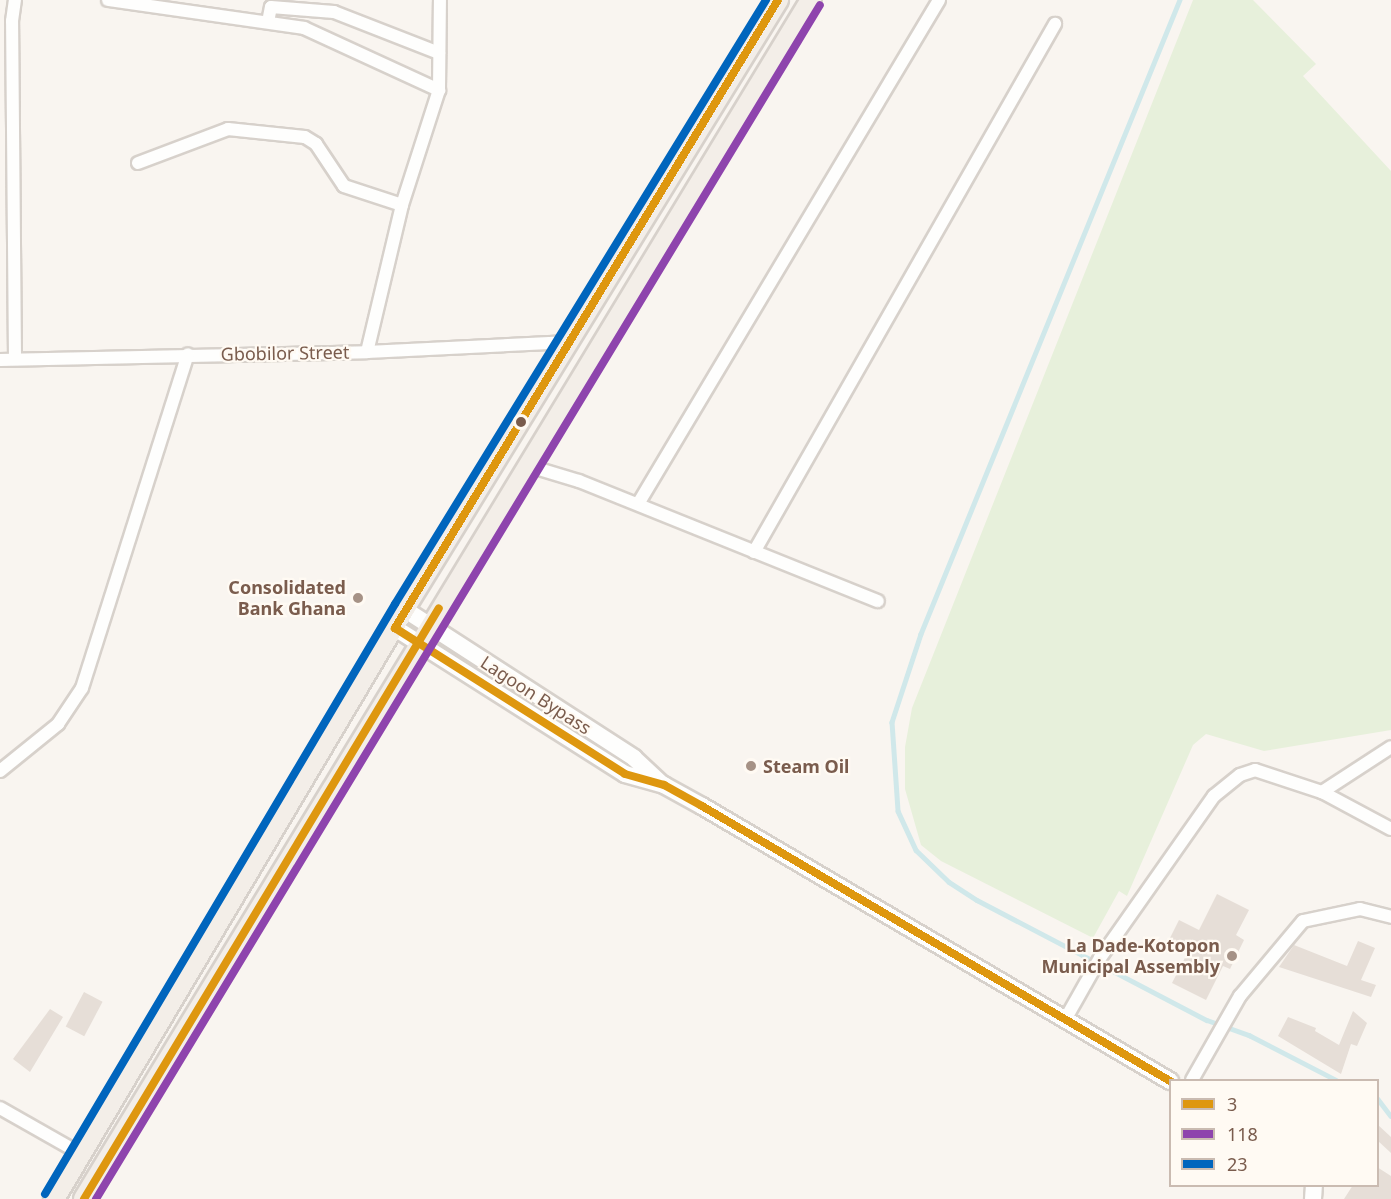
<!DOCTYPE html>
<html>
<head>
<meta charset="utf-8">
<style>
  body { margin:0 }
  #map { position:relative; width:1391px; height:1199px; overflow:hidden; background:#f9f5f0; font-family:"Noto Sans",sans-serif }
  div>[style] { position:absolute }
  .green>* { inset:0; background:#e7f0db }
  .stream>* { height:4.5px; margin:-2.25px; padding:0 2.25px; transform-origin:2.25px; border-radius:2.25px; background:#d0e8ea }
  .building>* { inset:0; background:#e6ded7; transform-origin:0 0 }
  .roads { filter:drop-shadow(2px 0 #d7d1cb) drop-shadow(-2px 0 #d7d1cb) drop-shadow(0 2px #d7d1cb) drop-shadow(0 -2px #d7d1cb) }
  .street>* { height:12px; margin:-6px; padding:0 6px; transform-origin:6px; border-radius:6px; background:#fefefd }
  .secondary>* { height:16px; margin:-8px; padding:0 8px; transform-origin:8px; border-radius:8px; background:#fefefd }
  .primary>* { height:20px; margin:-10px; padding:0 10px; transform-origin:10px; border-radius:10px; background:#f3eee8 }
  .bus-1>* { height:8px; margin:-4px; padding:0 4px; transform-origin:4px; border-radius:4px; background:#de970f }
  .bus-2>* { height:8px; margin:-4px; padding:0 4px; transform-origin:4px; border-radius:4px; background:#8e44ad }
  .bus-3>* { height:8px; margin:-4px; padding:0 4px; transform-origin:4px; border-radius:4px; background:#0065bd }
  .dots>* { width:16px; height:16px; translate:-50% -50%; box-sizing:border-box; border:3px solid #fffaf3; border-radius:50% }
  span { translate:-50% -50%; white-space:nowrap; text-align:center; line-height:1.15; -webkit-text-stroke:4.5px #fffaf3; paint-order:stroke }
  .street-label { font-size:18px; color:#7a5c4d }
  .poi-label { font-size:18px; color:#7a5c4d; font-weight:700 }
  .right { translate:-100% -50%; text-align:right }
  .left { translate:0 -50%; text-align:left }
  .legend { position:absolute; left:1169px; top:1079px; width:210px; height:108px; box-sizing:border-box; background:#fffaf3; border:2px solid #cabbb1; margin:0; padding:8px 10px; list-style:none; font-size:18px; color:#7a5c4d }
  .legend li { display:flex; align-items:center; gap:12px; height:30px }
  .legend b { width:30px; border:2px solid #cabbb1 }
</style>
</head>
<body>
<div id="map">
  <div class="green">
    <div style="clip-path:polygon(1193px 0,1253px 0,1316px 64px,1303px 76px,1391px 171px,1391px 730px,1264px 751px,1206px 734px,1193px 745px,1127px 896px,1119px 891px,1093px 938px,941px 861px,921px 845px,905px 789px,905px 747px,912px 708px)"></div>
  </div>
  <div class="stream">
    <div style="left:1180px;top:0;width:685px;rotate:112.22deg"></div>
    <div style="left:921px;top:634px;width:93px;rotate:108.2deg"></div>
    <div style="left:892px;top:722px;width:89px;rotate:86.1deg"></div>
    <div style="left:898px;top:811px;width:43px;rotate:65.2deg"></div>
    <div style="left:916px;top:850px;width:46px;rotate:44.1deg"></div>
    <div style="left:949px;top:882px;width:33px;rotate:33deg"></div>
    <div style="left:977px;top:900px;width:259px;rotate:27.6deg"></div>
    <div style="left:1207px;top:1020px;width:45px;rotate:19.7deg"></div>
    <div style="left:1249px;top:1035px;width:98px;rotate:27.3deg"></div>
    <div style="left:1378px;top:1099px;width:21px;rotate:53deg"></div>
  </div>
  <div class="building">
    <div style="clip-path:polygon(1217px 894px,1249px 910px,1236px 935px,1244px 940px,1230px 969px,1223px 966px,1206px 1000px,1172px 983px,1189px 950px,1169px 940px,1179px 920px,1199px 930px)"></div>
    <div style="clip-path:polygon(1358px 941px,1375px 948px,1361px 980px,1376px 985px,1371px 997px,1279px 967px,1294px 945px,1347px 966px)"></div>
    <div style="left:84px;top:992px;width:21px;height:39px;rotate:28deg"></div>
    <div style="clip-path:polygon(50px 1009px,63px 1017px,30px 1072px,13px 1059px)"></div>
    <div style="clip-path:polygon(1353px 1011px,1367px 1023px,1357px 1046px,1351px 1044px,1341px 1074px,1278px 1036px,1288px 1017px,1316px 1028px,1315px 1031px,1339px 1045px)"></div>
    <div style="clip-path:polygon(1377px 1124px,1391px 1137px,1391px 1153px,1377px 1140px)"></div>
    <div style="clip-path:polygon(1377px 1167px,1391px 1176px,1391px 1199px,1344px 1199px,1353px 1185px,1377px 1185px)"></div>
  </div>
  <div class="roads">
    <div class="street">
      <div style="left:108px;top:0;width:198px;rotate:8.1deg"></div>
      <div style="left:304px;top:28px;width:149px;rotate:24.7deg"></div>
      <div style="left:268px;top:22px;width:15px;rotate:-79deg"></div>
      <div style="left:271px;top:7px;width:63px;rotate:4.5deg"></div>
      <div style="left:334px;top:12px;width:113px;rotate:21.3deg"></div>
      <div style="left:138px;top:163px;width:96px;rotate:-20.7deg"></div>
      <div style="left:228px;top:129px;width:77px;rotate:5.9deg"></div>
      <div style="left:305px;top:137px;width:13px;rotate:32deg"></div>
      <div style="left:316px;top:144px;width:50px;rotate:56.3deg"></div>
      <div style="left:344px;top:186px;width:61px;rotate:18.1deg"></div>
      <div style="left:367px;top:352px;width:151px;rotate:-76.6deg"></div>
      <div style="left:402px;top:205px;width:121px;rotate:-72.2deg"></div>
      <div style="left:439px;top:90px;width:90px;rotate:-89.4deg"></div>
      <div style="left:15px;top:358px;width:337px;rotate:-90.5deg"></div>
      <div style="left:12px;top:21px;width:21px;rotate:-82deg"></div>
      <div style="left:0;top:360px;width:367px;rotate:-1.2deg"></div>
      <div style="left:367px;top:352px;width:203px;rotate:-2.8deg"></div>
      <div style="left:529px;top:466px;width:52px;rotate:16.7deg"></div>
      <div style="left:579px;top:481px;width:322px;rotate:21.9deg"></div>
      <div style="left:638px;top:504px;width:587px;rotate:-59.15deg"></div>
      <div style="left:754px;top:552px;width:608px;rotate:-60.31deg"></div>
      <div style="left:0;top:771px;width:75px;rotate:-39deg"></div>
      <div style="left:58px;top:724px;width:43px;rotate:-56.3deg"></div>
      <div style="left:82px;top:688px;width:350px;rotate:-72.4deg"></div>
      <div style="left:1322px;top:792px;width:82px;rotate:-33.1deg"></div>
      <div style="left:1066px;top:1018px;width:69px;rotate:-60.5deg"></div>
      <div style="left:1100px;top:958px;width:198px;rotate:-54.9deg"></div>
      <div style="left:1214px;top:796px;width:33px;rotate:-39deg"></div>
      <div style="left:1240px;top:775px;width:16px;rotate:-18deg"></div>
      <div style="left:1255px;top:770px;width:71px;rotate:18.2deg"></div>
      <div style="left:1322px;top:792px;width:78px;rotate:28.2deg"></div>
      <div style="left:1192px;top:1080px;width:97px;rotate:-60.3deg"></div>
      <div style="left:1240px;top:996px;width:98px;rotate:-50deg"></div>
      <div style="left:1303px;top:921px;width:58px;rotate:-11.9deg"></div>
      <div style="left:1360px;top:909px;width:32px;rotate:14deg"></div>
      <div style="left:0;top:1108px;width:93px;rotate:29.6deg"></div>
    </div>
    <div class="secondary">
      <div style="left:404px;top:609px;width:274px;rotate:32.9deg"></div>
      <div style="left:634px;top:758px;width:37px;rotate:43deg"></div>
      <div style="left:395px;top:628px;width:272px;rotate:32.4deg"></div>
      <div style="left:625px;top:774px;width:41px;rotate:15.8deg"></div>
      <div style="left:664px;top:785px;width:43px;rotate:28.9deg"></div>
      <div style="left:702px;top:806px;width:543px;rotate:30.44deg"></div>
      <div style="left:1313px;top:1199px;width:13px;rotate:-86deg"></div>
    </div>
    <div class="primary">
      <div style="left:54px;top:1199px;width:686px;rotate:-59.32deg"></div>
      <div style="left:404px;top:609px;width:715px;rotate:-58.45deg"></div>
      <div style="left:84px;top:1199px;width:1402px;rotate:-58.77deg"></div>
    </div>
  </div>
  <div class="bus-1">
    <div style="left:778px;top:0;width:736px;rotate:121.38deg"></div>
    <div style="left:395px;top:628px;width:272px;rotate:32.4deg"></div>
    <div style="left:625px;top:774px;width:41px;rotate:15.8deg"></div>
    <div style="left:664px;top:785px;width:43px;rotate:28.9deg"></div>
    <div style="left:702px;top:806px;width:543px;rotate:30.44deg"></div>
    <div style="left:84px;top:1199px;width:689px;rotate:-59.01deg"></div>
  </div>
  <div class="bus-2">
    <div style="left:96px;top:1199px;width:1396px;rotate:-58.77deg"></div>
  </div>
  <div class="bus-3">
    <div style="left:45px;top:1194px;width:686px;rotate:-59.32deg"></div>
    <div style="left:395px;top:604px;width:709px;rotate:-58.44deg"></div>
  </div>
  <div class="dots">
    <div style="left:521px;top:422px;background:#7a5c4d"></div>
    <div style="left:358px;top:598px;background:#a69286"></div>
    <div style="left:751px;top:766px;background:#a69286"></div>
    <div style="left:1232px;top:956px;background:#a69286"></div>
  </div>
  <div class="street-label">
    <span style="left:285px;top:353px;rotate:-1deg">Gbobilor Street</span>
    <span style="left:536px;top:695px;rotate:33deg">Lagoon Bypass</span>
  </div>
  <div class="poi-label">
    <span class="right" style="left:346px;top:598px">Consolidated<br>Bank Ghana</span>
    <span class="left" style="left:763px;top:766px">Steam Oil</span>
    <span class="right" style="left:1220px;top:956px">La Dade-Kotopon<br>Municipal Assembly</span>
  </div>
  <ul class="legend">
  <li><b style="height:8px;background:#de970f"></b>3</li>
  <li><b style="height:8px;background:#8e44ad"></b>118</li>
  <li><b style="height:8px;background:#0065bd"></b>23</li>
  </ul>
</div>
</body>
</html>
